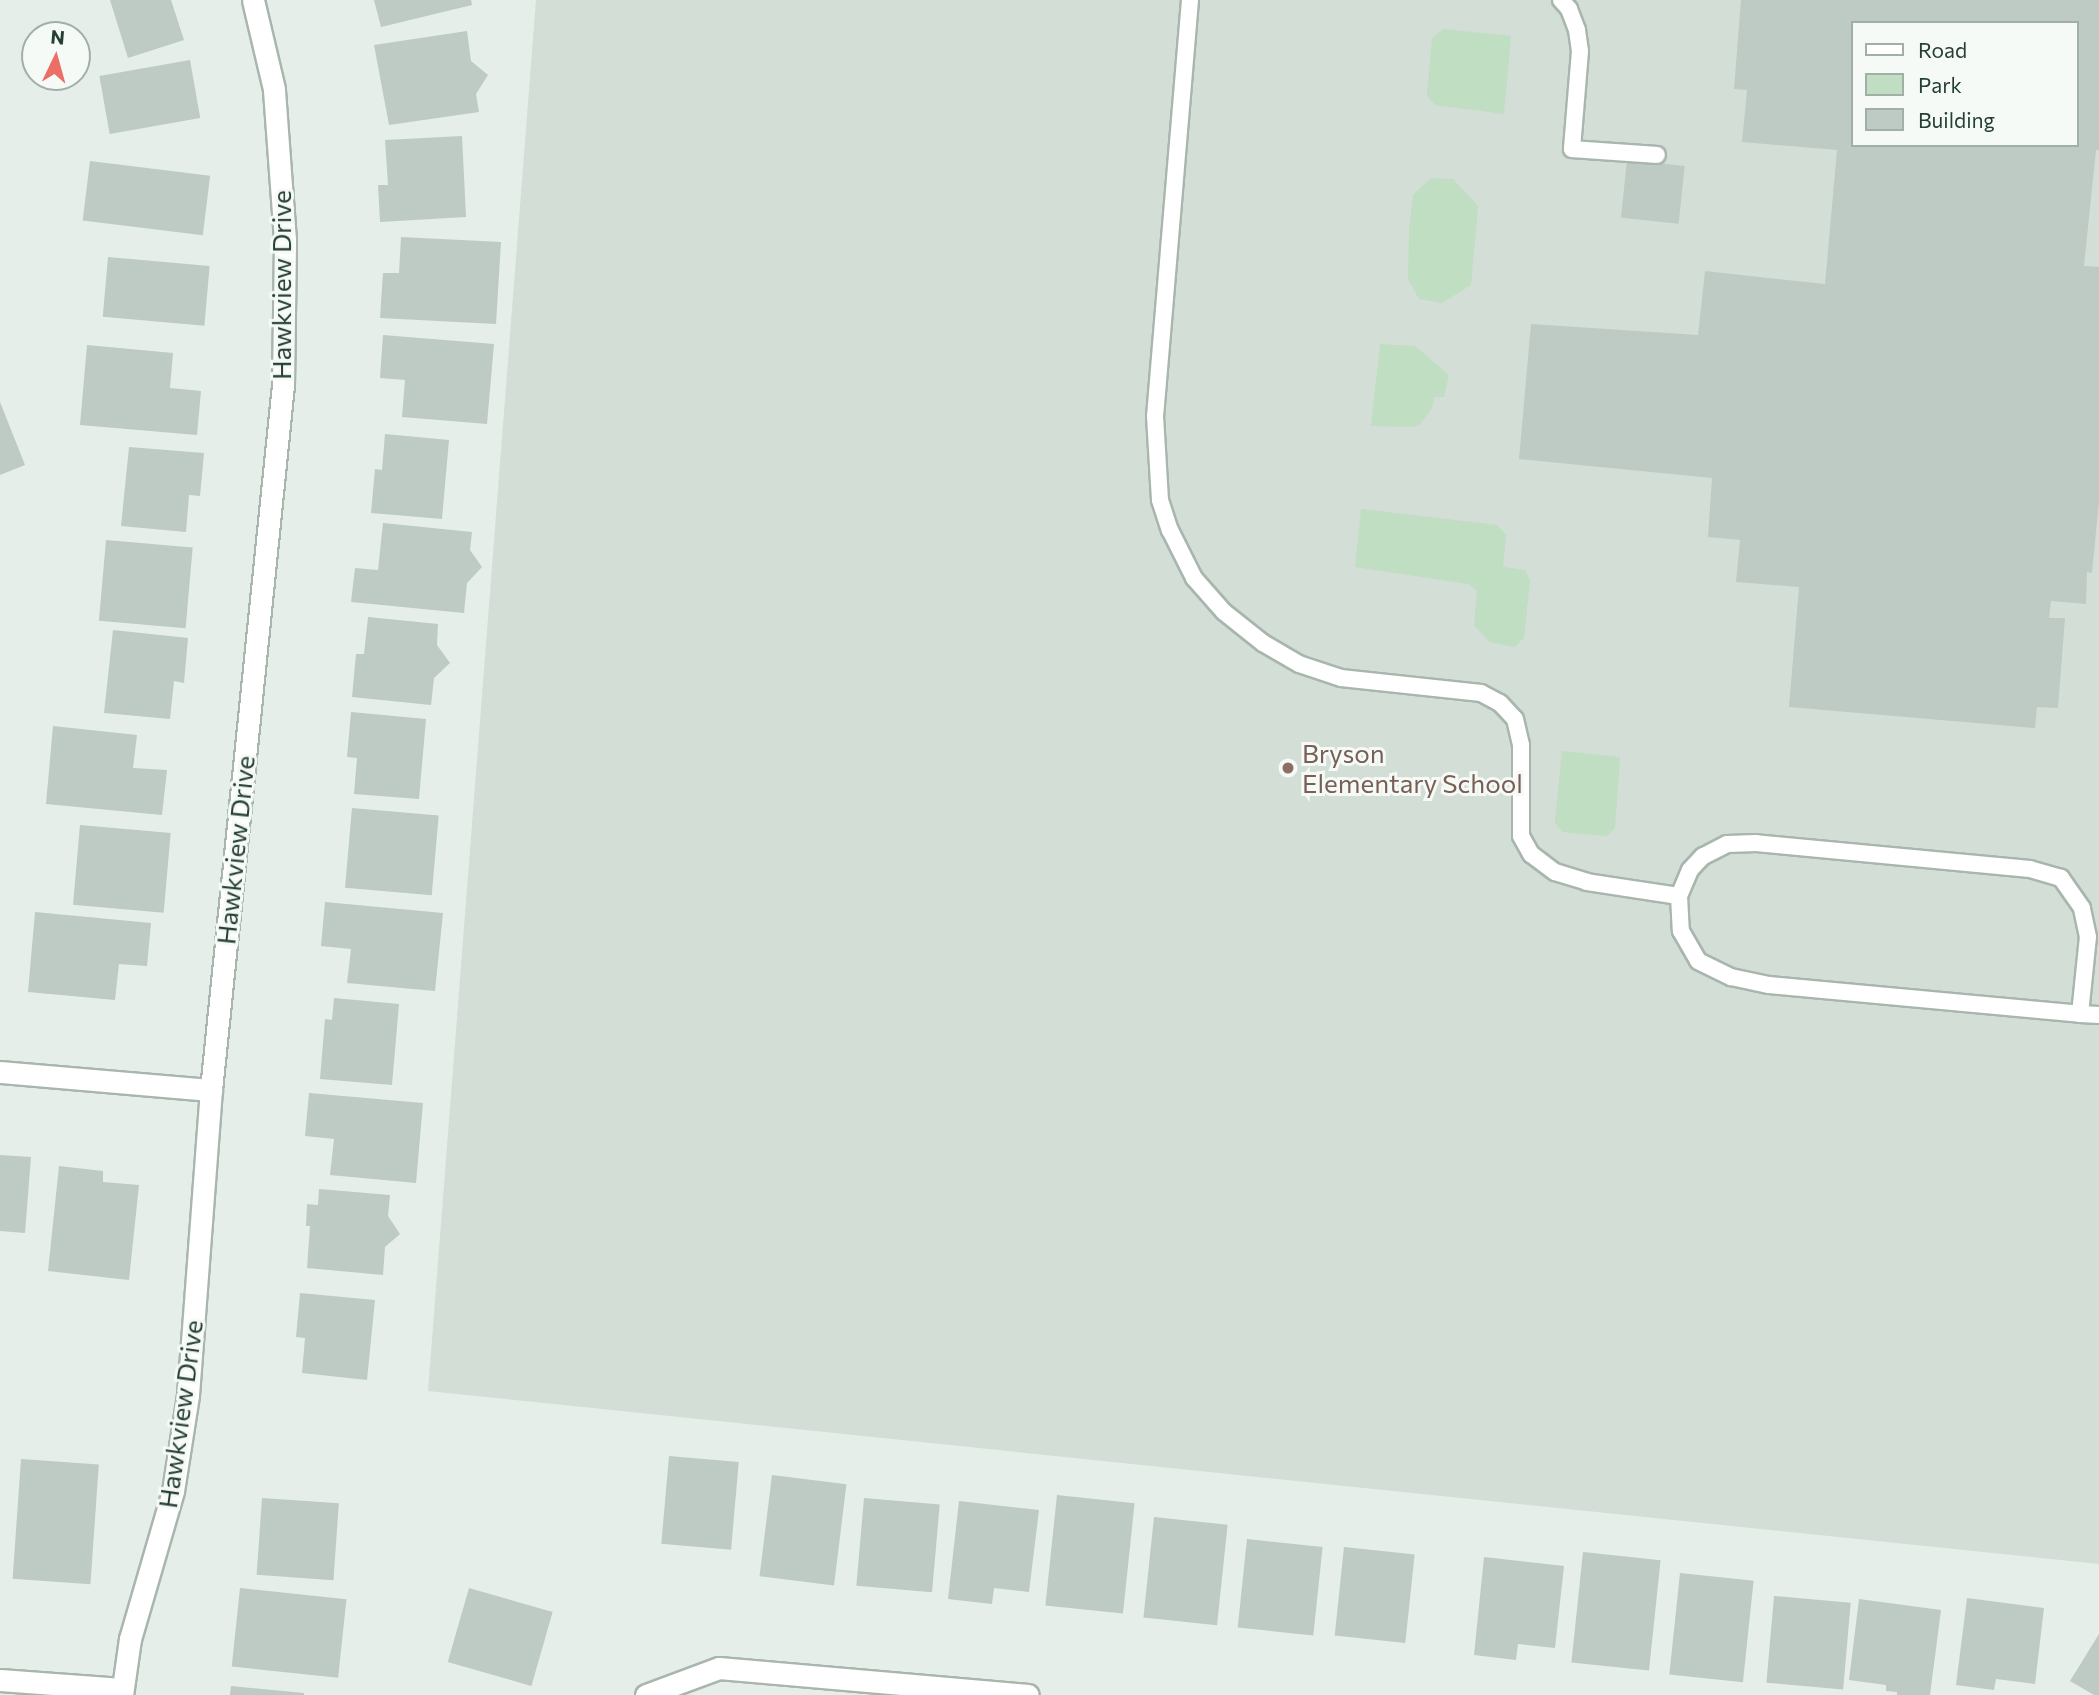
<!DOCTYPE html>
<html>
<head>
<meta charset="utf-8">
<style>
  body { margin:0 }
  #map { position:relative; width:2099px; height:1695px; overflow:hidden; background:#e5eee8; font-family:Commissioner,sans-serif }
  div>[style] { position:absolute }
  .built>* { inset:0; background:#d3ded7 }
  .green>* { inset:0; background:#bfdec2 }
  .building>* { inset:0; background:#bdcbc4; transform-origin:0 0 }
  .roads { filter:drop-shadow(2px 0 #a8b6ae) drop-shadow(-2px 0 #a8b6ae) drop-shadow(0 2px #a8b6ae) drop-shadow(0 -2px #a8b6ae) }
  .service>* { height:16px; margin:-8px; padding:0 8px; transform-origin:8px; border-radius:8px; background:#fff }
  .minor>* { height:21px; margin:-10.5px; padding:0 10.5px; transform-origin:10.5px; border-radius:10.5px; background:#fff }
  .dots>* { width:19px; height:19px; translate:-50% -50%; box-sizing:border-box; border:4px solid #f6faf7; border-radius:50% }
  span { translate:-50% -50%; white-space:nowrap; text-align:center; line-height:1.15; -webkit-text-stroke:6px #f6faf7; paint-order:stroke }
  .street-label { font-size:26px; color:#253f33 }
  .education-label { font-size:26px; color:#785e54 }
  .left { translate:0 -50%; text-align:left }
  .legend { position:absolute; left:1851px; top:21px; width:228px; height:126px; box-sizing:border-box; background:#f6faf7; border:2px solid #a2afa9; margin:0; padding:9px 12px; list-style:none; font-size:21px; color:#253f33 }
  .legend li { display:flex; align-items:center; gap:14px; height:35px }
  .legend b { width:35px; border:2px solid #a2afa9 }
  .north { position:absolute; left:21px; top:21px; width:70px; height:70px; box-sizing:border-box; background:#f6faf7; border:2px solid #a2afa9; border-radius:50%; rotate:5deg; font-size:19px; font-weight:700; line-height:28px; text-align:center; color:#253f33 }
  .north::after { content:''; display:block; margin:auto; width:24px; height:32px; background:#ec6f65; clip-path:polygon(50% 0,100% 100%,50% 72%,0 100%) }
</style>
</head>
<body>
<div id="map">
  <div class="built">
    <div style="clip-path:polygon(evenodd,536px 0,2099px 0,2099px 1564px,428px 1391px,536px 0,1852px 23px,2076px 23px,2076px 145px,1852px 145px,1852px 23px)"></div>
  </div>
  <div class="green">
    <div style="clip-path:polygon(1443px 29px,1511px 36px,1504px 114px,1435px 105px,1427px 96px,1432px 39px)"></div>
    <div style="clip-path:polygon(1431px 178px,1453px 179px,1478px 206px,1471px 285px,1442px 303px,1419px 299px,1408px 279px,1409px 231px,1413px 195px)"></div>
    <div style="clip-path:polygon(1380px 344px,1415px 346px,1449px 375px,1444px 397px,1434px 397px,1432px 408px,1420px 424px,1413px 427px,1371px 426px)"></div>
    <div style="clip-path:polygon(1361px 509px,1497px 525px,1506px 535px,1503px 567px,1525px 570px,1530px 580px,1524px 638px,1514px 647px,1490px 642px,1474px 626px,1477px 591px,1468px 584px,1355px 567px)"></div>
    <div style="clip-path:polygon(1562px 751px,1620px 757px,1615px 828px,1607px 836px,1562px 832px,1555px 822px)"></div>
  </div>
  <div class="building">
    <div style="clip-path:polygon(110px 0,171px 0,184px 40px,128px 58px)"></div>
    <div style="clip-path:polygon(374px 0,471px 0,472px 5px,381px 27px)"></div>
    <div style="clip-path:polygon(evenodd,1741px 0,2099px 0,2099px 150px,2096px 150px,2084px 266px,2099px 267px,2099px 501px,2092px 573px,2087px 572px,2086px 604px,2051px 601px,2049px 618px,2065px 618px,2058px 708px,2037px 707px,2035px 728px,1789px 707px,1799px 587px,1736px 582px,1740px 540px,1708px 537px,1712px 478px,1519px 459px,1531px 324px,1698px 335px,1705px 271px,1825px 284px,1837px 150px,1742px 142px,1747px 90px,1734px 89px,1741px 0,1852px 23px,2076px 23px,2076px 145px,1852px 145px,1852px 23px)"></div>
    <div style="clip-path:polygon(467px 31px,471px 61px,488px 75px,476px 94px,479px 112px,389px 125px,374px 45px)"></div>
    <div style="left:190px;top:60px;width:59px;height:92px;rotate:80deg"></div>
    <div style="clip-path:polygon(462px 136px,466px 217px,380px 222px,378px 185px,388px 185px,385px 140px)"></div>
    <div style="left:1627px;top:160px;width:58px;height:58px;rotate:6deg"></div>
    <div style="left:90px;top:161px;width:121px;height:60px;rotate:7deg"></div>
    <div style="clip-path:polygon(401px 237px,501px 242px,496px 324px,380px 318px,383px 273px,399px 273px)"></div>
    <div style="left:108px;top:257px;width:102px;height:60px;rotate:5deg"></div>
    <div style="clip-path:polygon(383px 335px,494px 344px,487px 424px,402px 417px,405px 380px,380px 378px)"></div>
    <div style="clip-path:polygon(87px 345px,173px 353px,170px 388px,201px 391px,197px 435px,80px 425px)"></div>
    <div style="clip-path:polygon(0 402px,25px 465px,0 475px)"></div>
    <div style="clip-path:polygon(385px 434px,449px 440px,442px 519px,371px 513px,375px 469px,382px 470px)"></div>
    <div style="clip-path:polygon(129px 447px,204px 453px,200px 496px,189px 495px,186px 532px,121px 526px)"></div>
    <div style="clip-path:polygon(383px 523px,472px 532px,470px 550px,482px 567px,467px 583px,464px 613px,351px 602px,355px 568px,378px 570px)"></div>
    <div style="left:106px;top:540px;width:87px;height:81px;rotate:5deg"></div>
    <div style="clip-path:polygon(368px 617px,438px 624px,437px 645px,450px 663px,434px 678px,431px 705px,352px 697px,356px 654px,364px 654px)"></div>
    <div style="clip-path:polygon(113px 630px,188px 638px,184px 683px,174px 681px,170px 719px,104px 713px)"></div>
    <div style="clip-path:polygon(351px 712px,426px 719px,419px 799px,354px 794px,357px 758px,347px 757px)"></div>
    <div style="clip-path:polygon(53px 726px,137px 735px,133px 768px,167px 770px,162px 815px,46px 804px)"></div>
    <div style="left:352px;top:808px;width:87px;height:80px;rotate:5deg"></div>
    <div style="left:80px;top:825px;width:91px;height:80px;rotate:5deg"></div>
    <div style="clip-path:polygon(325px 902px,443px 913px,435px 991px,347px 983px,351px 949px,321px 946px)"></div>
    <div style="clip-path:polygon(35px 912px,151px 923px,147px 966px,119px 964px,115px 1000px,28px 992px)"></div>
    <div style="clip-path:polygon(334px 998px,399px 1004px,392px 1085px,320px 1079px,325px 1019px,332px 1020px)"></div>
    <div style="clip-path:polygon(309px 1093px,423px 1103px,416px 1183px,330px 1175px,334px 1139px,305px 1136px)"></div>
    <div style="clip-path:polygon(0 1155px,31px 1157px,25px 1233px,0 1231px)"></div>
    <div style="clip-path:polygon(59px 1166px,103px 1171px,103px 1182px,139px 1185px,129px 1280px,48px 1271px)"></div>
    <div style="clip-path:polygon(319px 1189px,390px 1195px,388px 1216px,400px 1234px,385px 1247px,383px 1275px,307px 1268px,310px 1226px,306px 1226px,307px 1204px,318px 1205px)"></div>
    <div style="clip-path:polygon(300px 1293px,375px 1300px,367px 1380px,302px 1373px,305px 1338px,296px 1337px)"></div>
    <div style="left:669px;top:1456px;width:70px;height:88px;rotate:5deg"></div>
    <div style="left:21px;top:1459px;width:78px;height:120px;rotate:4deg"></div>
    <div style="left:772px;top:1475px;width:75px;height:102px;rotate:7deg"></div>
    <div style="left:1057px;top:1495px;width:78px;height:111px;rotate:6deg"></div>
    <div style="left:262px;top:1498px;width:77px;height:77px;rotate:4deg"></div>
    <div style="left:864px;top:1498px;width:76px;height:88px;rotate:5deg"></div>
    <div style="clip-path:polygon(959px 1501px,1039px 1510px,1029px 1592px,994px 1588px,992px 1604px,948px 1599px)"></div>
    <div style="left:1154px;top:1517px;width:74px;height:101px;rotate:6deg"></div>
    <div style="left:1247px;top:1539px;width:76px;height:89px;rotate:6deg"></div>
    <div style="left:1344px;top:1547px;width:71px;height:89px;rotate:6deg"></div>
    <div style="left:1583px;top:1552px;width:78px;height:111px;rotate:6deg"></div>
    <div style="clip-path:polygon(1484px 1557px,1564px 1566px,1555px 1648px,1518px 1644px,1516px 1660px,1474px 1655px)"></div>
    <div style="left:1680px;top:1573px;width:74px;height:102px;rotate:6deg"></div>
    <div style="left:240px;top:1588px;width:107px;height:79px;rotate:6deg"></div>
    <div style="left:469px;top:1588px;width:87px;height:77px;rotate:16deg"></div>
    <div style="left:1774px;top:1596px;width:77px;height:87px;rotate:5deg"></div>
    <div style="clip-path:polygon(1967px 1598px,2044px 1608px,2035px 1684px,1996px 1679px,1994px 1690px,1956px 1685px)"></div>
    <div style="clip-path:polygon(1859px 1599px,1941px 1610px,1930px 1695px,1897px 1695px,1897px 1692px,1886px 1691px,1886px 1685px,1849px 1680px)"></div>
    <div style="clip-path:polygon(2099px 1634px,2099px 1695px,2094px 1695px,2070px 1681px)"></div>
    <div style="clip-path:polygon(231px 1686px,304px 1693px,304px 1695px,230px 1695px)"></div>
  </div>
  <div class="roads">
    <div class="service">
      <div style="left:1190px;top:0;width:417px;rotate:94.8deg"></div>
      <div style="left:1155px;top:416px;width:84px;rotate:86.6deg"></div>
      <div style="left:1160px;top:500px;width:32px;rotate:72deg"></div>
      <div style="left:1170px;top:530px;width:54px;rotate:63.4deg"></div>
      <div style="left:1194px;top:578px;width:45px;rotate:48.6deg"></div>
      <div style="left:1224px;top:612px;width:50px;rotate:38.5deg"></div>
      <div style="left:1263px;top:643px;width:42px;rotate:30.3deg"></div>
      <div style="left:1299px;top:664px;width:44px;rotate:18.4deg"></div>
      <div style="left:1341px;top:678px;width:141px;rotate:6.1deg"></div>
      <div style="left:1481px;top:693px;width:21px;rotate:28deg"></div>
      <div style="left:1500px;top:703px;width:22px;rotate:47deg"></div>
      <div style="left:1515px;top:719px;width:27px;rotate:77deg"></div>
      <div style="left:1521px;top:745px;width:91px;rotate:90deg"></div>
      <div style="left:1521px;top:836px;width:21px;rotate:61deg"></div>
      <div style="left:1531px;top:854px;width:30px;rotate:37deg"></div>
      <div style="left:1555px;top:872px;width:34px;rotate:17deg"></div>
      <div style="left:1587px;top:882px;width:93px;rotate:8.7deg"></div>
      <div style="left:1561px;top:0;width:12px;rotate:48deg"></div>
      <div style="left:1569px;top:9px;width:22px;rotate:69deg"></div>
      <div style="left:1577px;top:30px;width:21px;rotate:82deg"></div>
      <div style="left:1580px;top:51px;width:98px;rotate:94.7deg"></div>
      <div style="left:1572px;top:149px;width:85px;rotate:4deg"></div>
      <div style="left:2080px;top:1014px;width:77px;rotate:-84.1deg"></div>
      <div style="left:2088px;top:937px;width:30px;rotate:-102deg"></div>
      <div style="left:2082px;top:908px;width:37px;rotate:-125deg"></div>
      <div style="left:2061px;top:878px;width:32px;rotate:-164deg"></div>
      <div style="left:2030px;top:869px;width:275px;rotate:-174.6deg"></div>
      <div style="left:1756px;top:843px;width:29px;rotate:178deg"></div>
      <div style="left:1727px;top:844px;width:27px;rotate:153deg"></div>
      <div style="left:1703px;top:856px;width:19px;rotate:133deg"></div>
      <div style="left:1690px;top:870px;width:28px;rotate:113deg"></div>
      <div style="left:1679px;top:896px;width:35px;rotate:87deg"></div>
      <div style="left:1681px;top:931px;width:34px;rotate:60deg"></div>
      <div style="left:1698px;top:961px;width:37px;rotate:26deg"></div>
      <div style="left:1731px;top:977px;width:39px;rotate:12deg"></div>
      <div style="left:1769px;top:985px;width:312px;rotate:5.3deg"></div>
      <div style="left:2080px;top:1014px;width:19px;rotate:3deg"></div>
    </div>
    <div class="minor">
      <div style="left:0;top:1072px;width:212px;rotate:4.9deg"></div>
      <div style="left:0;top:1680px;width:122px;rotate:4.2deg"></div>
      <div style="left:122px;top:1695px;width:57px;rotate:-81.9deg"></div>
      <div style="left:130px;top:1639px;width:154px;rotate:-73.8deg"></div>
      <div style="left:173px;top:1491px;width:97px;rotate:-81.1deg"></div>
      <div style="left:188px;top:1395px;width:306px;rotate:-85.7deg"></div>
      <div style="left:211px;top:1090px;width:709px;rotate:-84.17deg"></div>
      <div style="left:283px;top:385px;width:145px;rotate:-89.2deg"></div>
      <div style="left:285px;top:240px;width:151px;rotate:-94.2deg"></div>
      <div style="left:274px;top:89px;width:91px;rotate:-103.3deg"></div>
      <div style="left:646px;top:1695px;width:78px;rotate:-20.3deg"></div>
      <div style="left:719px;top:1668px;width:310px;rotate:5deg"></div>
    </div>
  </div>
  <div class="dots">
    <div style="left:1288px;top:768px;background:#8d6e63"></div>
  </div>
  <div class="street-label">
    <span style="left:281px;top:285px;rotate:-90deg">Hawkview Drive</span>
    <span style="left:235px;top:850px;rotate:-84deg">Hawkview Drive</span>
    <span style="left:180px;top:1414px;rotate:-82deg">Hawkview Drive</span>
  </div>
  <div class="education-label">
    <span class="left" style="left:1302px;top:768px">Bryson<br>Elementary School</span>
  </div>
  <ul class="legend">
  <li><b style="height:9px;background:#fff"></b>Road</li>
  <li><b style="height:19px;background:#bfdec2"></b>Park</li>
  <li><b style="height:19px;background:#bdcbc4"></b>Building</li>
  </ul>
  <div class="north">N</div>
</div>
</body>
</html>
